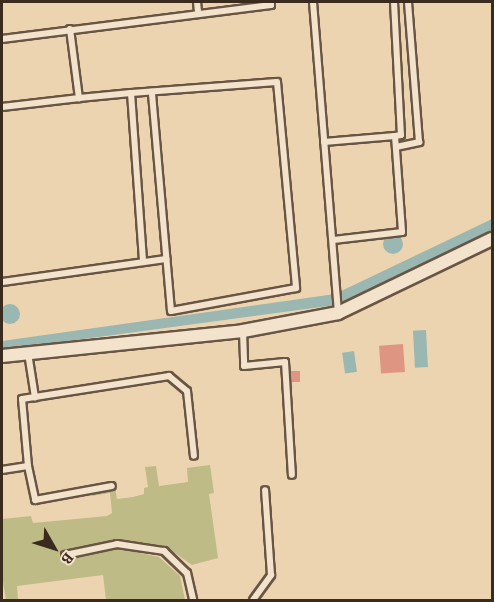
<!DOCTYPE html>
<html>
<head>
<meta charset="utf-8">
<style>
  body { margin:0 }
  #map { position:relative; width:494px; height:602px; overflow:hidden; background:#edd4b0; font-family:"Gentium Book Plus",serif }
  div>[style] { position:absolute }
  .green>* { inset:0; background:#bfbb87 }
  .water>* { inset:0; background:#9ab7b1; transform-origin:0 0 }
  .round { border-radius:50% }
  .building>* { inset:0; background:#de9683; transform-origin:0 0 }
  .roads { filter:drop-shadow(2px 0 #685543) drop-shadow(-2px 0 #685543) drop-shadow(0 2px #685543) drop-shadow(0 -2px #685543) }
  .service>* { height:6px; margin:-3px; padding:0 3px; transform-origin:3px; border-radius:3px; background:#f3e3cc }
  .minor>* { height:12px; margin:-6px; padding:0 6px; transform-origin:6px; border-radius:6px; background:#f3e3cc }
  span { translate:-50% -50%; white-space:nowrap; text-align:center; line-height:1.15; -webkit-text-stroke:6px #f3e3cc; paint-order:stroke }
  .frame { position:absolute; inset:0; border:3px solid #3b2b1f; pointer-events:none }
  .north { position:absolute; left:24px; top:518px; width:60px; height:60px; -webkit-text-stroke:4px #f3e3cc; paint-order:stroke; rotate:129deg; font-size:16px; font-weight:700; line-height:24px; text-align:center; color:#3b2b1f }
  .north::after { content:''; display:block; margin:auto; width:21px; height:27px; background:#3b2b1f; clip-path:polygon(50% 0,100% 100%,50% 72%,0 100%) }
</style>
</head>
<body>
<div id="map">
  <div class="green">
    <div style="clip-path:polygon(210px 465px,214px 493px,209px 494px,218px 558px,192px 565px,165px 546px,119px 540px,61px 552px,59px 556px,117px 548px,159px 557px,180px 576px,185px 600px,106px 600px,103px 575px,17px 586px,18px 600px,6px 600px,2px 576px,2px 519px,31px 516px,33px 523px,107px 516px,112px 513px,110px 493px,92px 496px,90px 486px,114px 482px,117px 499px,133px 497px,144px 494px,144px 488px,148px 487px,145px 467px,156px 466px,159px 486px,188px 482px,187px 468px)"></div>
  </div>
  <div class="water">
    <div style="clip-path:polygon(492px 219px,492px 230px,336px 305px,2px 350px,2px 341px,335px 294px)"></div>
    <div class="round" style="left:383px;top:234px;width:20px;height:20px"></div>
    <div class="round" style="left:0;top:304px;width:20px;height:20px"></div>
    <div style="left:426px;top:330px;width:37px;height:13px;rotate:87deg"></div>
    <div style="left:354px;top:351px;width:21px;height:12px;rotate:82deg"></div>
  </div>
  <div class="building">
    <div style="left:403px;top:344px;width:28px;height:24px;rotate:86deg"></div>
    <div style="left:291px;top:371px;width:9px;height:11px"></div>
  </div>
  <div class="roads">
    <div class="service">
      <div style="left:197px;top:2px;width:10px;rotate:84deg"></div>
      <div style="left:313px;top:2px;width:311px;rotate:85.4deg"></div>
      <div style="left:394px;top:2px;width:133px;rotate:87deg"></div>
      <div style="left:401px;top:135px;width:6px;rotate:171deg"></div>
      <div style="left:70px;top:29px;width:70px;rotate:82.6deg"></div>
      <div style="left:2px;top:39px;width:271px;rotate:-7.2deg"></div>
      <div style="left:271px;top:5px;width:3px;rotate:-90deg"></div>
      <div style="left:131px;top:93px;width:169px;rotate:85.9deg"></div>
      <div style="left:2px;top:107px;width:78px;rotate:-6.7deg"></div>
      <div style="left:79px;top:98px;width:52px;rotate:-5.5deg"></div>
      <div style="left:131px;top:93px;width:146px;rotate:-4.3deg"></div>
      <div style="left:277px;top:82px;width:207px;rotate:84.7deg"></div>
      <div style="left:296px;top:288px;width:127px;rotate:169.6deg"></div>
      <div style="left:171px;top:311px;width:220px;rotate:-95deg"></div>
      <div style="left:324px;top:142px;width:71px;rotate:-4.8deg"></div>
      <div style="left:395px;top:136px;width:96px;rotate:85.8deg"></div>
      <div style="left:402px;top:232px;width:69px;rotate:173.4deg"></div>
      <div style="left:396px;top:147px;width:24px;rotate:-12deg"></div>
      <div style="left:419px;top:142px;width:140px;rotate:-94.5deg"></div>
      <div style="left:2px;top:282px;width:166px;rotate:-8deg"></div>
      <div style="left:243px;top:331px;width:35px;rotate:88deg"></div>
      <div style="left:244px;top:366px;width:41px;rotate:-5.6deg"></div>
      <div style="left:285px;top:362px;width:113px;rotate:86.5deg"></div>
      <div style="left:28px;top:353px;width:45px;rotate:81deg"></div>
      <div style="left:28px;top:466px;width:35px;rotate:78deg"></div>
      <div style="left:35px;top:500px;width:78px;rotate:-10.3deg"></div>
      <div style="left:2px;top:470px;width:26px;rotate:-9deg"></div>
      <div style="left:28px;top:466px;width:67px;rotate:-95.1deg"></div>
      <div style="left:22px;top:399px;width:149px;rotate:-8.9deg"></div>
      <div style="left:169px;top:376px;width:23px;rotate:40deg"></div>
      <div style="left:187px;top:391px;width:65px;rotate:83.9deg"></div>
      <div style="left:65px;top:555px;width:53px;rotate:-11.9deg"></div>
      <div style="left:117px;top:544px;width:48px;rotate:8.5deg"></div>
      <div style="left:164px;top:551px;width:32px;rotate:44deg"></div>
      <div style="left:187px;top:573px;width:28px;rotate:77deg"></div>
      <div style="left:253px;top:600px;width:31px;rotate:-54deg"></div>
      <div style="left:271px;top:575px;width:85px;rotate:-94deg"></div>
    </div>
    <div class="minor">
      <div style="left:2px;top:356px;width:242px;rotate:-5.9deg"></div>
      <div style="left:243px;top:331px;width:97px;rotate:-10.7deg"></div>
      <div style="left:338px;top:313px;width:171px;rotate:-25.7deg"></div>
    </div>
  </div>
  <div class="frame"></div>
  <div class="north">B</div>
</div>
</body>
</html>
